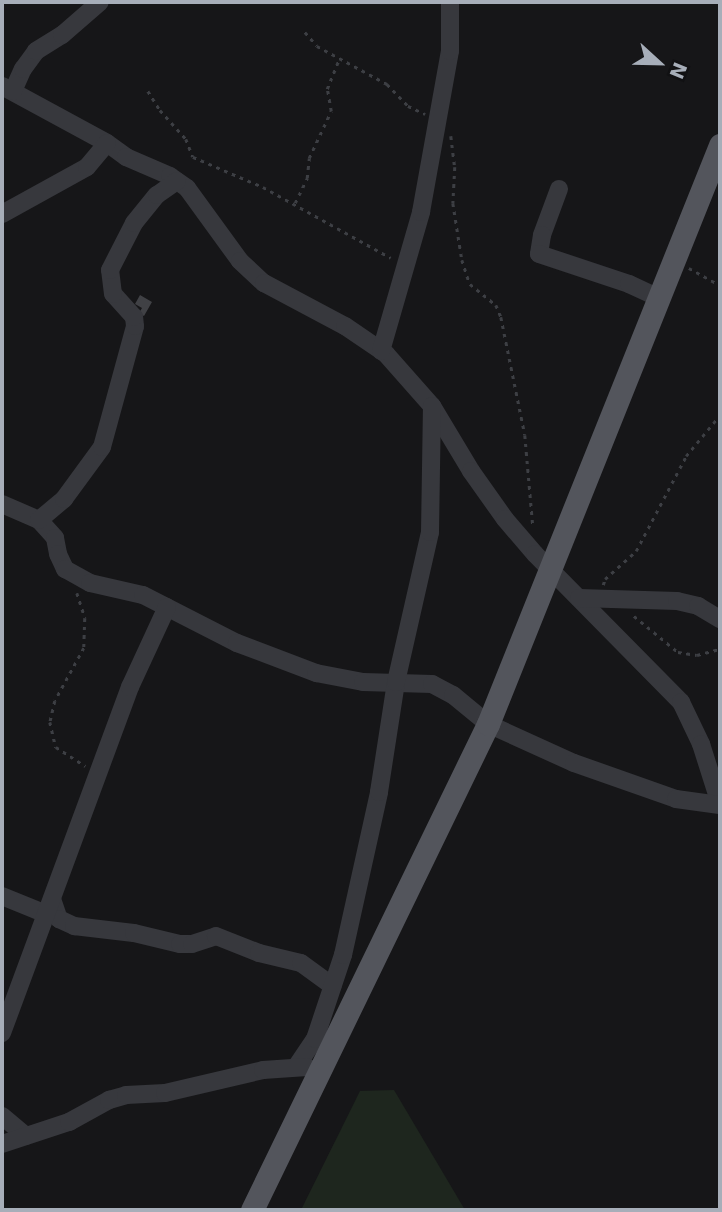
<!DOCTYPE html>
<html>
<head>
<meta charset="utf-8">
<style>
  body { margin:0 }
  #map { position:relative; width:722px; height:1212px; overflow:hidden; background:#161618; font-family:"DejaVu Sans",sans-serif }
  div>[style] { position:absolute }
  .green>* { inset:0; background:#1e261e }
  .building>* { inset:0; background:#404145 }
  .path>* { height:2.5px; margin-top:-1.25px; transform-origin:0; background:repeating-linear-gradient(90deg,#3d3f44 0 3.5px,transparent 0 8.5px) }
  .minor>* { height:18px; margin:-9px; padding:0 9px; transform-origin:9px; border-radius:9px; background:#37383d }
  .major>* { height:23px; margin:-11.5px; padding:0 11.5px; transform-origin:11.5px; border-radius:11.5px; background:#53555c }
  span { translate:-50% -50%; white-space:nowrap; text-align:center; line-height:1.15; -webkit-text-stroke:7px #111113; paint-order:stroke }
  .frame { position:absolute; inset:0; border:4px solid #a7aeb9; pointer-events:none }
  .north { position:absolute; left:624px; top:28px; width:70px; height:70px; -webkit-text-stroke:5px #111113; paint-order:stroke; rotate:112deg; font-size:19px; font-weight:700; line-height:28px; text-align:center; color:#a7aeb9 }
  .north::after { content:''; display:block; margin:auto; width:24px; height:32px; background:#a7aeb9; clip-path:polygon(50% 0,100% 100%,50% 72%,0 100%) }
</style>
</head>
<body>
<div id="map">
  <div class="green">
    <div style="clip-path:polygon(394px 1090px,465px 1210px,301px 1210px,360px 1091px)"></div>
  </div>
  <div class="building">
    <div style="clip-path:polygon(140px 295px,152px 302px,144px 316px,139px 313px,142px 308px,135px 304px)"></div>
  </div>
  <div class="path">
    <div style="left:305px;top:32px;width:18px;rotate:49deg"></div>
    <div style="left:317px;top:46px;width:80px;rotate:28.5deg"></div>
    <div style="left:387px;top:84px;width:30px;rotate:46deg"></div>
    <div style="left:408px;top:106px;width:19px;rotate:25deg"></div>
    <div style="left:148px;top:91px;width:22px;rotate:58deg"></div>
    <div style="left:160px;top:110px;width:39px;rotate:48deg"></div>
    <div style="left:186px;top:139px;width:19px;rotate:69deg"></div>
    <div style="left:193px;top:157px;width:76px;rotate:23.2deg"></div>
    <div style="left:263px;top:187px;width:146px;rotate:29deg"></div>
    <div style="left:451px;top:136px;width:31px;rotate:83deg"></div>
    <div style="left:455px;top:167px;width:36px;rotate:93deg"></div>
    <div style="left:453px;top:203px;width:58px;rotate:81deg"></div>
    <div style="left:462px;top:260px;width:25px;rotate:72deg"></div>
    <div style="left:470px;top:284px;width:33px;rotate:39deg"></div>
    <div style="left:496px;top:305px;width:13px;rotate:67deg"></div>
    <div style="left:501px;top:317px;width:120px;rotate:78.5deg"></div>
    <div style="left:525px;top:435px;width:91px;rotate:85deg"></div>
    <div style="left:295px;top:203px;width:28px;rotate:-64deg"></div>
    <div style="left:307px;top:178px;width:20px;rotate:-84deg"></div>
    <div style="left:309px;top:158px;width:52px;rotate:-64.9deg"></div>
    <div style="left:331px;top:111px;width:22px;rotate:-100deg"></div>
    <div style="left:327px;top:89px;width:31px;rotate:-68deg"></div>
    <div style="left:689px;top:268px;width:35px;rotate:29deg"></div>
    <div style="left:603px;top:585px;width:6px;rotate:-72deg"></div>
    <div style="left:605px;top:579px;width:42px;rotate:-42.1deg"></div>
    <div style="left:636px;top:551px;width:107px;rotate:-62.2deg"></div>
    <div style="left:686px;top:456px;width:53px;rotate:-50.3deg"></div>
    <div style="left:77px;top:593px;width:26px;rotate:72deg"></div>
    <div style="left:85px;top:618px;width:30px;rotate:92deg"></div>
    <div style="left:84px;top:648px;width:60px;rotate:118.7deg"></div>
    <div style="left:55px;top:701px;width:22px;rotate:103deg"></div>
    <div style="left:50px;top:722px;width:26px;rotate:77deg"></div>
    <div style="left:56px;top:747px;width:35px;rotate:33deg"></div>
    <div style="left:634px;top:616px;width:57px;rotate:39.3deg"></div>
    <div style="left:678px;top:652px;width:19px;rotate:9deg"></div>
    <div style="left:697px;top:655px;width:24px;rotate:-15deg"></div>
  </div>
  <div class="minor">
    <div style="left:2px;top:86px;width:119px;rotate:28.5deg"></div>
    <div style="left:107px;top:143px;width:24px;rotate:36deg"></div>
    <div style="left:126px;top:157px;width:48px;rotate:23.4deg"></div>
    <div style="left:170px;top:176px;width:21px;rotate:35deg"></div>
    <div style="left:187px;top:188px;width:90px;rotate:54deg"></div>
    <div style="left:240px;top:261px;width:33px;rotate:43deg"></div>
    <div style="left:264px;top:283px;width:92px;rotate:28deg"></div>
    <div style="left:345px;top:326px;width:50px;rotate:34.3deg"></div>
    <div style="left:386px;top:354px;width:69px;rotate:48.5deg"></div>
    <div style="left:432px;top:406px;width:76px;rotate:59deg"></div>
    <div style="left:471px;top:471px;width:59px;rotate:54.7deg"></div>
    <div style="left:505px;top:519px;width:46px;rotate:49.4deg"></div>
    <div style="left:535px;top:554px;width:208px;rotate:45.4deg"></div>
    <div style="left:681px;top:702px;width:47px;rotate:64.5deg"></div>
    <div style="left:701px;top:744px;width:63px;rotate:72.4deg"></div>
    <div style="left:13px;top:91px;width:24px;rotate:-66deg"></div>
    <div style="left:23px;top:69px;width:22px;rotate:-54deg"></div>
    <div style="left:36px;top:51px;width:31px;rotate:-32deg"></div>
    <div style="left:62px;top:35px;width:50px;rotate:-41deg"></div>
    <div style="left:559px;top:189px;width:49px;rotate:110.3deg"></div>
    <div style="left:542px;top:235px;width:19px;rotate:99deg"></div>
    <div style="left:539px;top:254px;width:95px;rotate:18.4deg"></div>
    <div style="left:629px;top:284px;width:33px;rotate:25deg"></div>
    <div style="left:2px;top:214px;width:97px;rotate:-28.9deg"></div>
    <div style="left:87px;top:167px;width:31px;rotate:-50deg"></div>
    <div style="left:381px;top:351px;width:145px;rotate:-73.9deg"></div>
    <div style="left:421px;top:212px;width:164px;rotate:-79.8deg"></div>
    <div style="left:450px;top:51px;width:49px;rotate:-90deg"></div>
    <div style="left:2px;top:504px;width:40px;rotate:23.4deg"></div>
    <div style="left:39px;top:520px;width:24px;rotate:48deg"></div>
    <div style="left:55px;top:538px;width:16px;rotate:79deg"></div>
    <div style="left:58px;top:554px;width:17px;rotate:65deg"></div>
    <div style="left:65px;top:569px;width:29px;rotate:29deg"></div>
    <div style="left:90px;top:583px;width:54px;rotate:12.8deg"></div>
    <div style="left:143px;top:595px;width:106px;rotate:27.1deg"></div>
    <div style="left:237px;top:643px;width:85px;rotate:20.8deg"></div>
    <div style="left:316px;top:673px;width:48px;rotate:10.8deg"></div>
    <div style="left:363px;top:682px;width:69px;rotate:1.7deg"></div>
    <div style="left:432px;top:684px;width:24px;rotate:28deg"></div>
    <div style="left:453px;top:695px;width:45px;rotate:39.6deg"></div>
    <div style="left:488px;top:724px;width:94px;rotate:24.4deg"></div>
    <div style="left:574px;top:763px;width:108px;rotate:19.4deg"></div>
    <div style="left:676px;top:799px;width:44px;rotate:7.8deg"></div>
    <div style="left:39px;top:520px;width:33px;rotate:-40deg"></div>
    <div style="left:64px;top:499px;width:64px;rotate:-53.8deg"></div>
    <div style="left:102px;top:447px;width:125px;rotate:-74.7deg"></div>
    <div style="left:135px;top:326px;width:9px;rotate:-96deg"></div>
    <div style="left:134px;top:317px;width:31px;rotate:-132deg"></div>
    <div style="left:113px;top:294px;width:24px;rotate:-97deg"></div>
    <div style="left:110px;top:270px;width:53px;rotate:-62.9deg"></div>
    <div style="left:134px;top:223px;width:36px;rotate:-51deg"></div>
    <div style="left:157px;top:195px;width:24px;rotate:-35deg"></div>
    <div style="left:579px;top:598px;width:98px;rotate:1.8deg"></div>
    <div style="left:677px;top:601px;width:22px;rotate:13deg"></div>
    <div style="left:698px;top:606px;width:26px;rotate:31deg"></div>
    <div style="left:2px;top:896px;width:48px;rotate:22.2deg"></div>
    <div style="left:52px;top:899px;width:21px;rotate:71deg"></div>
    <div style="left:59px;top:919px;width:17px;rotate:25deg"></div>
    <div style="left:74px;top:926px;width:60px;rotate:6.7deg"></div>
    <div style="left:134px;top:933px;width:47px;rotate:13.4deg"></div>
    <div style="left:180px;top:944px;width:12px"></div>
    <div style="left:192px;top:944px;width:25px;rotate:-18deg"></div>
    <div style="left:216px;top:936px;width:46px;rotate:21.6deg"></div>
    <div style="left:259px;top:953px;width:43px;rotate:13.4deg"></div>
    <div style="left:301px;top:963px;width:39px;rotate:36deg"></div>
    <div style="left:2px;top:1033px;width:369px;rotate:-69.7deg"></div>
    <div style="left:130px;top:687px;width:88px;rotate:-65.2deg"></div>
    <div style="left:296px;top:1067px;width:34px;rotate:-56deg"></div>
    <div style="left:315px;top:1039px;width:89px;rotate:-71.6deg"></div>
    <div style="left:343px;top:955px;width:167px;rotate:-77.5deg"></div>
    <div style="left:379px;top:792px;width:111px;rotate:-81.2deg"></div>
    <div style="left:396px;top:682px;width:154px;rotate:-77.2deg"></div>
    <div style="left:430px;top:532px;width:126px;rotate:-89.1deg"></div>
    <div style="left:2px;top:1116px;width:31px;rotate:40deg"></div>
    <div style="left:2px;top:1144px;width:71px;rotate:-18.2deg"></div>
    <div style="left:69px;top:1122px;width:46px;rotate:-28.8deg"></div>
    <div style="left:109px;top:1100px;width:18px;rotate:-16deg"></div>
    <div style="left:126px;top:1095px;width:39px;rotate:-3deg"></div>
    <div style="left:165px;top:1093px;width:101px;rotate:-13.2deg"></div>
    <div style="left:263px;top:1070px;width:44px;rotate:-3.9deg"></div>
  </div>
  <div class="major">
    <div style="left:252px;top:1210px;width:540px;rotate:-64.1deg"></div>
    <div style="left:488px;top:724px;width:624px;rotate:-68.16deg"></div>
  </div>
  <div class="frame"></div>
  <div class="north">N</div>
</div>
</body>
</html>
